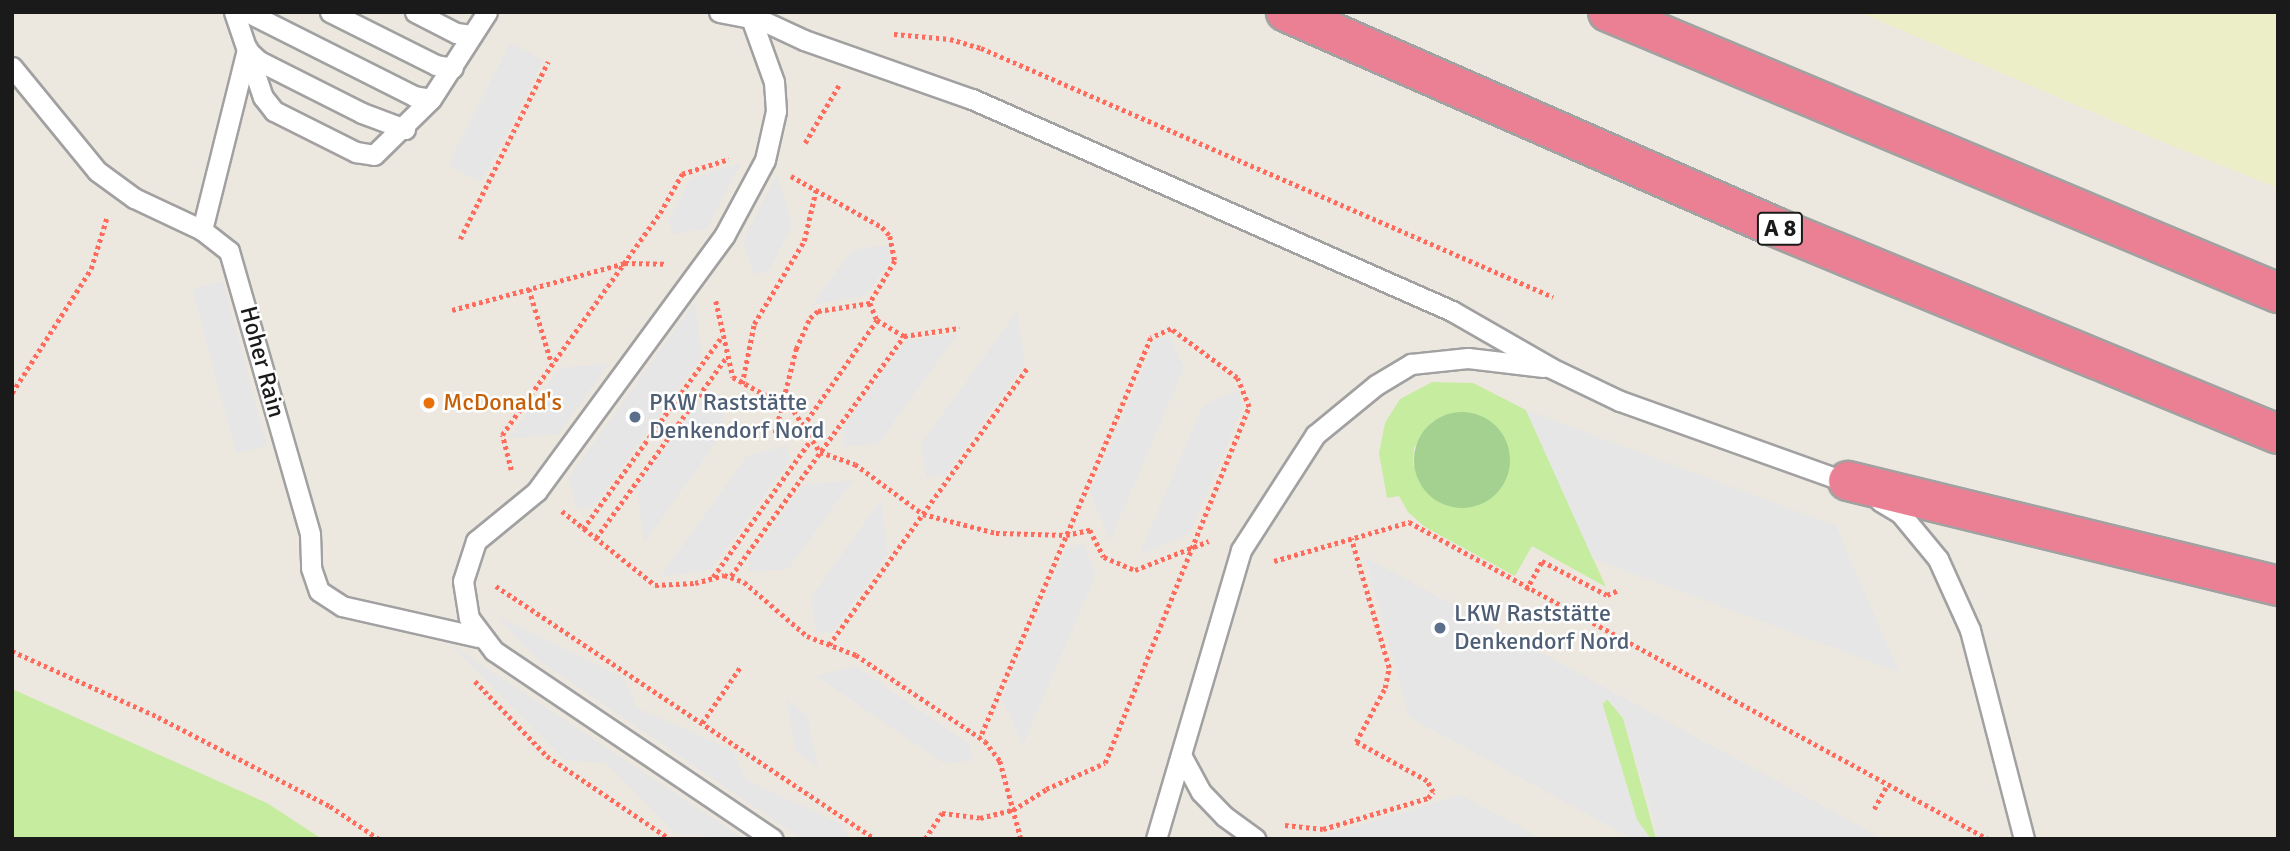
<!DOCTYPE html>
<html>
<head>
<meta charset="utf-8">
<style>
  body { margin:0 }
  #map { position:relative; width:2290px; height:851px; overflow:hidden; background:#ede8df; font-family:Signika,sans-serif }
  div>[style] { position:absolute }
  .farmland>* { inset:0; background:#eceec8 }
  .grass>* { inset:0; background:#c6eca0 }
  .forest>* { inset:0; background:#a4d090 }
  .round { border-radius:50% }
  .parking>* { inset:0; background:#e6e6e6; transform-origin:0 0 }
  .path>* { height:4.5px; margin-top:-2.25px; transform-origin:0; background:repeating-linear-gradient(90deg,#ff6c5e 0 3.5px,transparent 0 7px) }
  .roads { filter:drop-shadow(2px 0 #a1a1a1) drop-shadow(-2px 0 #a1a1a1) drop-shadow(0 2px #a1a1a1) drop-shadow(0 -2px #a1a1a1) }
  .service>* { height:19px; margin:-9.5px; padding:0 9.5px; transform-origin:9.5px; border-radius:9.5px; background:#fff }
  .motorway>* { height:38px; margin:-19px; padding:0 19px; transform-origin:19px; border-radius:19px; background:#eb8095 }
  .dots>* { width:19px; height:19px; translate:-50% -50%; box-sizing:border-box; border:4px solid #fff; border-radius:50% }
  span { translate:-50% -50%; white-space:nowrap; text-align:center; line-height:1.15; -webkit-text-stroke:5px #fff; paint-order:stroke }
  .shield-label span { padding:2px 5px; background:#fff; border:2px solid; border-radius:5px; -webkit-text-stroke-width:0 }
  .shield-label { font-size:23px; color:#1a1a1a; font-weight:700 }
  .street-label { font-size:24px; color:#1a1a1a }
  .food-label { font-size:24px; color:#c56008 }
  .left { translate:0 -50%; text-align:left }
  .service-label { font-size:24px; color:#4e5e75 }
  .frame { position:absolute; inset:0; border:14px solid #1a1a1a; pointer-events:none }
</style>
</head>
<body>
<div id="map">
  <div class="farmland">
    <div style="clip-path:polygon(1859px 12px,2278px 12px,2278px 188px,2160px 141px)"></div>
  </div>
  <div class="grass">
    <div style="clip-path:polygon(evenodd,1432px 382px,1473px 383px,1526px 410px,1606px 587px,1532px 546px,1515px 576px,1425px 527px,1408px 512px,1399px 496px,1387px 498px,1379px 453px,1385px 423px,1400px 399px,1432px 382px,1477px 414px,1502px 433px,1510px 462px,1499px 491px,1413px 465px,1414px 448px,1432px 422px,1477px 414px)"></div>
    <div style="clip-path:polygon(12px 689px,267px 803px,322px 839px,12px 839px)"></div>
    <div style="clip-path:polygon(1606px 698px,1623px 718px,1656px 839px,1649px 837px,1637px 820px,1602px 702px)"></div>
  </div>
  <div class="forest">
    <div class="round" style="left:1414px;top:412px;width:96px;height:96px"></div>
  </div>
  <div class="parking">
    <div style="left:510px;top:43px;width:38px;height:137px;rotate:27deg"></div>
    <div style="clip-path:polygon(741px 163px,707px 229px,672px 234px,669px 219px,690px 179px)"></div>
    <div style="clip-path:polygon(777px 174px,792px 226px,769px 270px,754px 275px,743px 240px)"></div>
    <div style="clip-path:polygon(889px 245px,891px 260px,865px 296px,812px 305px,852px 250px)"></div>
    <div style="left:223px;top:281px;width:170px;height:32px;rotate:75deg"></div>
    <div style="clip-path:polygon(695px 302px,702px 356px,594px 506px,577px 510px,568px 478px)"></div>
    <div style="clip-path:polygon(1017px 311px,1025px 363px,945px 476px,926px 477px,921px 444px)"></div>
    <div style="clip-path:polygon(958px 333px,878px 444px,844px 447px,843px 428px,906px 341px)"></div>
    <div style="clip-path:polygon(1169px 335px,1184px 368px,1110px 541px,1090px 492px,1155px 341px)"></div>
    <div style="clip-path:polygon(609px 364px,558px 434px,508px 439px,559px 368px)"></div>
    <div style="clip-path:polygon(1238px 390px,1243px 407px,1190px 533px,1139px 555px,1203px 405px)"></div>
    <div style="clip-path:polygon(720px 394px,725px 430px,644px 543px,637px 487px,704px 395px)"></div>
    <div style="clip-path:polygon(1526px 410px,1836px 526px,1899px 672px,1593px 559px)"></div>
    <div style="clip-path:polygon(787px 445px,789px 461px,711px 570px,660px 577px,747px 456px)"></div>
    <div style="clip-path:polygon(853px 480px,788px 569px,749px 572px,749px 559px,803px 485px)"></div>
    <div style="clip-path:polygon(881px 500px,888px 554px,833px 631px,816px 633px,811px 597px)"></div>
    <div style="clip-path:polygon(1083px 543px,1096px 574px,1023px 745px,1002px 699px,1066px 549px)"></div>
    <div style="clip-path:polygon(1365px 557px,1874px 834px,1876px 839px,1655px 839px,1658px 834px,1623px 718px,1608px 699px,1602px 704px,1637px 820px,1651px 839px,1633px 839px,1409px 717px)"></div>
    <div style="clip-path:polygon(496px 616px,624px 678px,637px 708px,732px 750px,746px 780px,842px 824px,849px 839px,802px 839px,538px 660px)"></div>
    <div style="clip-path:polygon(449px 643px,744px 839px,676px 834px,606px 763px,564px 760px)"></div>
    <div style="clip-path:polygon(855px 666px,969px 744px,973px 760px,945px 764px,816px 676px)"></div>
    <div style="clip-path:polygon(786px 700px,807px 715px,818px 767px,796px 752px)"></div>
    <div style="clip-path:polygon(1461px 795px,1542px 839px,1311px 839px)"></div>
  </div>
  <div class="path">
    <div style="left:894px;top:34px;width:56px;rotate:5.1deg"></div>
    <div style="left:950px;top:39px;width:32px;rotate:16deg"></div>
    <div style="left:981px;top:48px;width:624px;rotate:23.52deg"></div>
    <div style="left:805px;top:143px;width:67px;rotate:-59.6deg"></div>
    <div style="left:791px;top:176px;width:104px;rotate:29.3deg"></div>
    <div style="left:882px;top:227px;width:12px;rotate:48deg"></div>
    <div style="left:890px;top:236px;width:25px;rotate:79deg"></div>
    <div style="left:895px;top:261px;width:49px;rotate:120.8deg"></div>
    <div style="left:870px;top:303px;width:18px;rotate:68deg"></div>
    <div style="left:877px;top:320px;width:31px;rotate:31deg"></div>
    <div style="left:904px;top:336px;width:56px;rotate:-8.3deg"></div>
    <div style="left:460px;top:239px;width:198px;rotate:-63.6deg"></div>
    <div style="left:529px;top:289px;width:78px;rotate:73deg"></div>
    <div style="left:716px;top:301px;width:78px;rotate:77.4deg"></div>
    <div style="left:733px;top:377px;width:70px;rotate:29.1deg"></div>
    <div style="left:794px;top:411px;width:49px;rotate:57.6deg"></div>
    <div style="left:820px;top:452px;width:37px;rotate:19deg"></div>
    <div style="left:855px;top:464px;width:84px;rotate:36.3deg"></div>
    <div style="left:923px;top:514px;width:75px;rotate:14.6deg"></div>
    <div style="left:996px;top:533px;width:70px;rotate:1.6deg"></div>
    <div style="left:1066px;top:535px;width:25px;rotate:-12deg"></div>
    <div style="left:1090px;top:530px;width:30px;rotate:63deg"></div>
    <div style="left:1104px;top:557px;width:34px;rotate:23deg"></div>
    <div style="left:1135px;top:570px;width:79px;rotate:-21.4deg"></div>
    <div style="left:452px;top:310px;width:179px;rotate:-15.2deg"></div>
    <div style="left:625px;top:263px;width:39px;rotate:1deg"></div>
    <div style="left:742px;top:384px;width:61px;rotate:-78.7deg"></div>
    <div style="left:754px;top:324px;width:97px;rotate:-58.9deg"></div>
    <div style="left:804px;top:241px;width:52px;rotate:-76.8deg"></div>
    <div style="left:12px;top:393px;width:147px;rotate:-57.5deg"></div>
    <div style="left:91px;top:269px;width:54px;rotate:-72.9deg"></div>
    <div style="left:803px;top:426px;width:129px;rotate:-55.1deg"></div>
    <div style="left:775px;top:433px;width:87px;rotate:-76deg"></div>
    <div style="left:796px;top:349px;width:34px;rotate:-66deg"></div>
    <div style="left:810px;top:318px;width:11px;rotate:-41deg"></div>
    <div style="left:818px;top:311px;width:53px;rotate:-8.7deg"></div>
    <div style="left:511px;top:470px;width:36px;rotate:-104deg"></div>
    <div style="left:502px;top:435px;width:272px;rotate:-54.6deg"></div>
    <div style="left:660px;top:213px;width:45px;rotate:-60.6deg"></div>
    <div style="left:682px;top:174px;width:49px;rotate:-17.7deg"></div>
    <div style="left:562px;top:511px;width:119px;rotate:38.5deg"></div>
    <div style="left:655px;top:585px;width:40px;rotate:-2.9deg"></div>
    <div style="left:695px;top:583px;width:30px;rotate:-15deg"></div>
    <div style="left:724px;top:575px;width:21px;rotate:19deg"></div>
    <div style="left:744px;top:582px;width:83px;rotate:40.6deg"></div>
    <div style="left:807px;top:636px;width:53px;rotate:21.2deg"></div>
    <div style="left:856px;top:655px;width:155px;rotate:33.7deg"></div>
    <div style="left:985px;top:741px;width:25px;rotate:53deg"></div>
    <div style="left:1000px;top:761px;width:81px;rotate:74.9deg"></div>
    <div style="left:583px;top:529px;width:238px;rotate:-54.2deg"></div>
    <div style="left:596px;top:538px;width:222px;rotate:-54.2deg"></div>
    <div style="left:1274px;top:561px;width:141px;rotate:-16.1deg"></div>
    <div style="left:1409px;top:522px;width:660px;rotate:28.7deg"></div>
    <div style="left:731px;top:576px;width:296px;rotate:-54.2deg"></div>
    <div style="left:713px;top:577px;width:167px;rotate:-54.5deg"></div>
    <div style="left:496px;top:586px;width:456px;rotate:33.7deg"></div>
    <div style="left:1526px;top:590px;width:33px;rotate:-61deg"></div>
    <div style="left:1542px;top:561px;width:73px;rotate:27.6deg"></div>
    <div style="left:1607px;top:595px;width:13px;rotate:-23deg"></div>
    <div style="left:829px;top:645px;width:342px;rotate:-54.4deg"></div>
    <div style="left:12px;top:651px;width:160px;rotate:24.3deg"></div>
    <div style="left:158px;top:717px;width:194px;rotate:27.4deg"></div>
    <div style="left:330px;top:806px;width:59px;rotate:34deg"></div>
    <div style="left:475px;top:681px;width:104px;rotate:46.2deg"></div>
    <div style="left:547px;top:756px;width:148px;rotate:34deg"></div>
    <div style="left:702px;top:723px;width:69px;rotate:-55.6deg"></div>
    <div style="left:1874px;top:809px;width:26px;rotate:-61deg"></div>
    <div style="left:1285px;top:825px;width:38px;rotate:6deg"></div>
    <div style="left:1323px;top:829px;width:109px;rotate:-16.4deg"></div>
    <div style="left:1428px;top:798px;width:8px;rotate:-50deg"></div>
    <div style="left:1433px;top:792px;width:13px;rotate:-119deg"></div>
    <div style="left:1427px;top:781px;width:81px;rotate:-151.2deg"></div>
    <div style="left:1356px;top:742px;width:61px;rotate:-61.8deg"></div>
    <div style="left:1385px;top:688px;width:20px;rotate:-79deg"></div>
    <div style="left:1389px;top:668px;width:135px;rotate:-106.3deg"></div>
    <div style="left:925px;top:839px;width:31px;rotate:-57deg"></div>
    <div style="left:942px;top:813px;width:38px;rotate:7deg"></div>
    <div style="left:980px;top:818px;width:34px;rotate:-14deg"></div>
    <div style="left:1013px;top:810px;width:39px;rotate:-32deg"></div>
    <div style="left:1046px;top:789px;width:64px;rotate:-23.8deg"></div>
    <div style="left:1105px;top:763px;width:384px;rotate:-68deg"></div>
    <div style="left:1249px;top:407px;width:31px;rotate:-112deg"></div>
    <div style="left:1237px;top:378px;width:82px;rotate:-143.4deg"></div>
    <div style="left:1171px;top:329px;width:22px;rotate:156deg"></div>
    <div style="left:1151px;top:338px;width:435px;rotate:113.1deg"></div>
  </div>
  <div class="roads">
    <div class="service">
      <div style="left:234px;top:12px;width:90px;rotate:71.2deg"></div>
      <div style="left:263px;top:97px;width:18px;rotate:52deg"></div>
      <div style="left:274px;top:111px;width:92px;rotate:26.6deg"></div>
      <div style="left:356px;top:152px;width:18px;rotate:9deg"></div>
      <div style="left:374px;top:155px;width:80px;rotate:-44.5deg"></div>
      <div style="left:431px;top:99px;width:103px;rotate:-57.2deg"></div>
      <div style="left:247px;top:12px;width:187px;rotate:26.7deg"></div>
      <div style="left:414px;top:96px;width:17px;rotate:10deg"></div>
      <div style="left:330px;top:12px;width:119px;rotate:26.6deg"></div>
      <div style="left:436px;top:65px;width:17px;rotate:10deg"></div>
      <div style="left:415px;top:12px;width:46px;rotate:27.1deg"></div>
      <div style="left:456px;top:33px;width:16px;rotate:7deg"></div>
      <div style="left:719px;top:12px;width:33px;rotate:11deg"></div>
      <div style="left:744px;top:12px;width:66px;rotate:25deg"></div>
      <div style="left:804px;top:40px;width:178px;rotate:19.4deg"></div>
      <div style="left:972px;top:99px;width:525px;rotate:23.83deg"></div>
      <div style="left:1452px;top:311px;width:114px;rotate:29.9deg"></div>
      <div style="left:1551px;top:368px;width:76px;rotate:25.6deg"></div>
      <div style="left:1620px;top:401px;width:249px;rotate:19.7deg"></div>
      <div style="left:751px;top:18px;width:68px;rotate:70.2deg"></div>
      <div style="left:774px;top:82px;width:29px;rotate:86deg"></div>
      <div style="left:776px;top:111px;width:50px;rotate:102.7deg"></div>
      <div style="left:765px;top:160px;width:86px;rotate:118.3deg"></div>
      <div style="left:724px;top:236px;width:316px;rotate:126.3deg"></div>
      <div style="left:537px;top:491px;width:79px;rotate:140.7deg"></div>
      <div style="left:476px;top:541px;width:42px;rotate:108deg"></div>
      <div style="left:463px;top:581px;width:37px;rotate:81deg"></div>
      <div style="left:469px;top:618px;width:41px;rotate:52.9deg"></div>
      <div style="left:494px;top:651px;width:336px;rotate:34deg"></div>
      <div style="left:247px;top:50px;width:16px;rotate:43deg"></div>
      <div style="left:259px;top:61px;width:115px;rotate:26.8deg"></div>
      <div style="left:362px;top:113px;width:46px;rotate:20.4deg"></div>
      <div style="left:12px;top:67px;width:134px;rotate:50.7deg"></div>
      <div style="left:97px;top:171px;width:46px;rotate:36.1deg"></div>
      <div style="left:134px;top:198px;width:75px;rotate:25.2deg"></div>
      <div style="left:202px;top:230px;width:34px;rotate:38deg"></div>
      <div style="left:229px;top:251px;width:294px;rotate:74deg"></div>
      <div style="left:310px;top:534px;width:34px;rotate:88deg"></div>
      <div style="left:311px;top:568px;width:24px;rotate:71deg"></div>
      <div style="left:319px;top:591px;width:27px;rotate:33deg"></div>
      <div style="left:342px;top:606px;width:140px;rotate:12.8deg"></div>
      <div style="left:202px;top:230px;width:187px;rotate:-76deg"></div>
      <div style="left:1880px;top:501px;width:23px;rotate:31deg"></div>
      <div style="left:1900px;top:513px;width:60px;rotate:50.4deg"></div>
      <div style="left:1938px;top:559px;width:78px;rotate:65.7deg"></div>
      <div style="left:1970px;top:630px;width:216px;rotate:75.5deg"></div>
      <div style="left:1181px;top:755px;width:42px;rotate:61.6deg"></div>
      <div style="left:1201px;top:792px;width:33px;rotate:46deg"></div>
      <div style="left:1224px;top:816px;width:39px;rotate:36deg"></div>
      <div style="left:1156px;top:839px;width:301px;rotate:-73.6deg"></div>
      <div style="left:1241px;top:550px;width:137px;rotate:-57.2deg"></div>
      <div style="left:1315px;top:435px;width:79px;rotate:-39.3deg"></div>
      <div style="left:1376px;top:385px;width:41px;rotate:-31deg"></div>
      <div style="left:1411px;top:364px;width:57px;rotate:-6deg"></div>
      <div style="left:1468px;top:358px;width:76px;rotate:6.8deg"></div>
    </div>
    <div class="motorway">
      <div style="left:1286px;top:12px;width:532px;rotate:23.72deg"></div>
      <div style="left:1773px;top:226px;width:546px;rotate:22.39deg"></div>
      <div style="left:1608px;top:12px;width:727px;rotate:22.75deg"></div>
      <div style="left:1848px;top:481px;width:443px;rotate:13.7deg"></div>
    </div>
  </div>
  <div class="dots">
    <div style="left:429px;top:403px;background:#e8710a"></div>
    <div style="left:635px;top:417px;background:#5c6f8a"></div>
    <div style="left:1440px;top:628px;background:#5c6f8a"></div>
  </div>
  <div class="shield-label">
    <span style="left:1780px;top:229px">A 8</span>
  </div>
  <div class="street-label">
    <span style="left:262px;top:362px;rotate:75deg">Hoher Rain</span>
  </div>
  <div class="food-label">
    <span class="left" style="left:443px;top:403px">McDonald's</span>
  </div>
  <div class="service-label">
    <span class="left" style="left:649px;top:417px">PKW Raststätte<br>Denkendorf Nord</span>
    <span class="left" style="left:1454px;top:628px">LKW Raststätte<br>Denkendorf Nord</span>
  </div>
  <div class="frame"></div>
</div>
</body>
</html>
